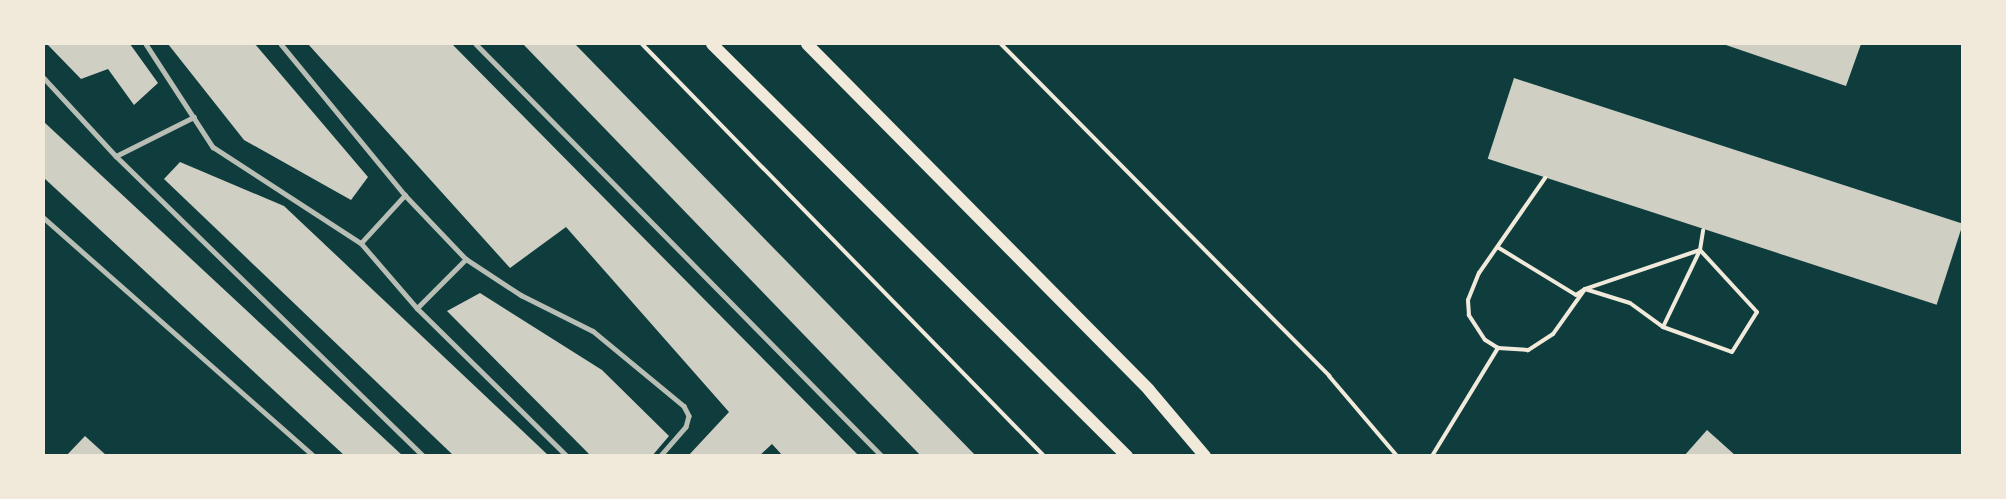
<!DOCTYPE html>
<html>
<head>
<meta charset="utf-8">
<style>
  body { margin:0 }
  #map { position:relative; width:2006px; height:499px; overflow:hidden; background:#0f3d3e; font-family:"PT Serif",serif }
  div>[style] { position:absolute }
  .building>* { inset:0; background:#cfcfc3; transform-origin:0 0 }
  .path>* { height:4px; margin:-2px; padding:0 2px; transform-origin:2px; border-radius:2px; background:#f1e9da }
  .service>* { height:4.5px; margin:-2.25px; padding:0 2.25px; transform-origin:2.25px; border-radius:2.25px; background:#b8beb3 }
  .secondary>* { height:12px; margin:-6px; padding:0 6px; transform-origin:6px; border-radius:6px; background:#f1e9da }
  span { translate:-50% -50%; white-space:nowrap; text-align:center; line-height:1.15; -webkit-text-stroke:4.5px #f1e9da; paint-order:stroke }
  .frame { position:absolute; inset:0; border:45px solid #f1e9da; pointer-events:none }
</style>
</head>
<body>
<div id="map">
  <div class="building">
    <div style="clip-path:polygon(47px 44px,130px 44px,158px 83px,134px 105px,108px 69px,81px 79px)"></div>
    <div style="clip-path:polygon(168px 44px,255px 44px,368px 177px,351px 200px,244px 140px)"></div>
    <div style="clip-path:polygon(308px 44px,452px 44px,859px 456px,783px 456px,772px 444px,759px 456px,688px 456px,729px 412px,566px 227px,510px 268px)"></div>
    <div style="clip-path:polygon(523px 44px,575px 44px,976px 456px,921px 456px)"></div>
    <div style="clip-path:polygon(1723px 44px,1861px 44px,1846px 86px)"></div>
    <div style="left:1514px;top:78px;width:472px;height:85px;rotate:18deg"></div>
    <div style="clip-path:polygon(44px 122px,403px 456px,345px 456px,44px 178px)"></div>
    <div style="clip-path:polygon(180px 162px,284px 206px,549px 456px,454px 456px,164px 179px)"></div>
    <div style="clip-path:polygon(480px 293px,602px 370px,669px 436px,652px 456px,591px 456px,447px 311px)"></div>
    <div style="clip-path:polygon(1707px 430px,1716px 438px,1736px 456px,1684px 456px)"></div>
    <div style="clip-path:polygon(85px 436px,107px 456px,66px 456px)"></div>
  </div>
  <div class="path">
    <div style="left:642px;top:44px;width:576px;rotate:45.7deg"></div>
    <div style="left:1001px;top:44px;width:467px;rotate:45.3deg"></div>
    <div style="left:1329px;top:376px;width:105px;rotate:49.6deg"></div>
    <div style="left:1499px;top:248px;width:90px;rotate:31.4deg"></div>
    <div style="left:1576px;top:295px;width:11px;rotate:-34deg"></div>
    <div style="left:1585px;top:289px;width:55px;rotate:125.4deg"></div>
    <div style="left:1553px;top:334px;width:30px;rotate:147deg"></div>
    <div style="left:1528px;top:350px;width:30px;rotate:-176deg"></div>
    <div style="left:1498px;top:348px;width:15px;rotate:-148deg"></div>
    <div style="left:1485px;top:340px;width:30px;rotate:-123deg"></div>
    <div style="left:1469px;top:315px;width:15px;rotate:-94deg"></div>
    <div style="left:1468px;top:300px;width:29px;rotate:-68deg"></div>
    <div style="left:1479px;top:273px;width:116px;rotate:-55.2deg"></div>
    <div style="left:1700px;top:250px;width:121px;rotate:161.3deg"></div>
    <div style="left:1585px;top:289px;width:47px;rotate:17.3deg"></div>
    <div style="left:1630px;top:303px;width:41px;rotate:36deg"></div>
    <div style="left:1663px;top:327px;width:85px;rotate:-64.3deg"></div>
    <div style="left:1700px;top:250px;width:20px;rotate:-81deg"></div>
    <div style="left:1663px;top:327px;width:73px;rotate:19.9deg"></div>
    <div style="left:1732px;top:352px;width:47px;rotate:-58deg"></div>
    <div style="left:1757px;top:312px;width:84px;rotate:-132.6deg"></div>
    <div style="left:1432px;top:456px;width:127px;rotate:-58.6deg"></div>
  </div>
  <div class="service">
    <div style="left:146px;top:44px;width:123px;rotate:57deg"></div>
    <div style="left:213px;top:147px;width:176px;rotate:33deg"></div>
    <div style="left:361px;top:243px;width:86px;rotate:49.3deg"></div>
    <div style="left:417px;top:308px;width:211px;rotate:44.6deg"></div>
    <div style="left:281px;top:44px;width:195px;rotate:50.6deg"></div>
    <div style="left:405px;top:195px;width:88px;rotate:46.4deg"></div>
    <div style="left:466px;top:259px;width:66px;rotate:33.2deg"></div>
    <div style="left:521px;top:295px;width:80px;rotate:26.6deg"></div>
    <div style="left:593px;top:331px;width:118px;rotate:39.5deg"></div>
    <div style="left:684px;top:406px;width:11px;rotate:63deg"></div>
    <div style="left:689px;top:416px;width:11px;rotate:105deg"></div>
    <div style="left:686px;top:427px;width:38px;rotate:131deg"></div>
    <div style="left:476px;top:44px;width:578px;rotate:45.42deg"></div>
    <div style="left:44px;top:78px;width:106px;rotate:47.3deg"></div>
    <div style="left:116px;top:156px;width:429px;rotate:44.3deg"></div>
    <div style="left:116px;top:156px;width:87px;rotate:-26.6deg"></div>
    <div style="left:44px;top:218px;width:360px;rotate:41.4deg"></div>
    <div style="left:361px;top:243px;width:65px;rotate:-47.5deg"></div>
    <div style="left:417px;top:308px;width:69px;rotate:-45deg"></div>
  </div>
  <div class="secondary">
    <div style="left:712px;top:44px;width:585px;rotate:44.79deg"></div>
    <div style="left:807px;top:44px;width:486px;rotate:45.3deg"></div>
    <div style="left:1149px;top:390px;width:87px;rotate:49.7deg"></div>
  </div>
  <div class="frame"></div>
</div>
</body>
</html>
